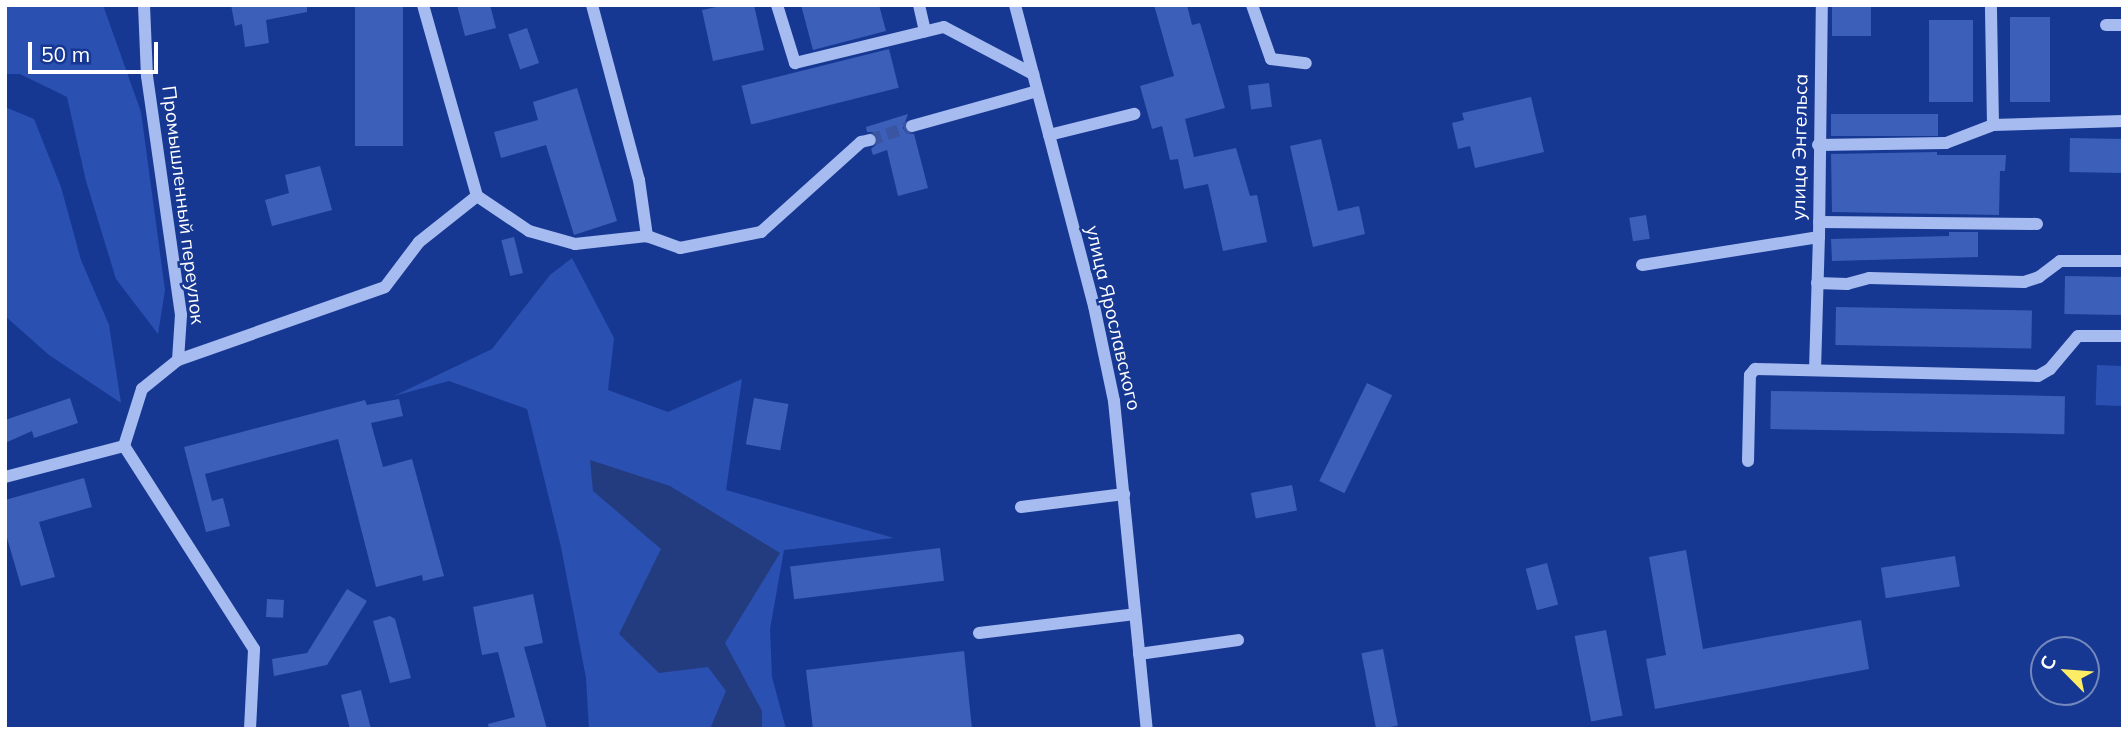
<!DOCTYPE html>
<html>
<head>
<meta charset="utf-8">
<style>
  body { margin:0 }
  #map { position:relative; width:2128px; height:734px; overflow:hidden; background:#173892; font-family:Mulish,sans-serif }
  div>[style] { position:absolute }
  .green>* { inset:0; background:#2a50b1; transform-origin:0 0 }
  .water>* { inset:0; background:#233b7f }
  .building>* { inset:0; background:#3c5fb9; transform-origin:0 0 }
  .minor-tunnel>* { height:12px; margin-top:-6px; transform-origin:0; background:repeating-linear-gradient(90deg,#3a56a2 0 12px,transparent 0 18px) }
  .minor>* { height:12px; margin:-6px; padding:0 6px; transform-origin:6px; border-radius:6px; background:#a6bbf0 }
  span { translate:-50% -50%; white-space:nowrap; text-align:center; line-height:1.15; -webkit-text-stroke:5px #173892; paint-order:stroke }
  .street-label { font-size:19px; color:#fff }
  .frame { position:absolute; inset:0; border:7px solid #fff; pointer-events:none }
  .north { position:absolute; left:2030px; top:636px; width:70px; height:70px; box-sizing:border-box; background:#173892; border:2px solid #7488be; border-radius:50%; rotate:295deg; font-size:19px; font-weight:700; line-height:28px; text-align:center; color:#fff }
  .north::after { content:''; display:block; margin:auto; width:24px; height:32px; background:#ffec65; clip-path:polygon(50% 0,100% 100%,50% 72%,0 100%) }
  .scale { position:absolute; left:28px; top:42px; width:130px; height:32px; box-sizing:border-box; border:4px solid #fff; border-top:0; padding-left:9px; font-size:21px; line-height:24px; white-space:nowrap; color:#fff; -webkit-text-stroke:5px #173892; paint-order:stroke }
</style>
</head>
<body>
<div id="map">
  <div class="green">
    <div style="clip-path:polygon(5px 5px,103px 5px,141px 112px,165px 290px,158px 334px,116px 279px,86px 181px,67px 97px,20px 74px,5px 74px)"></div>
    <div style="clip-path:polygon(5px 107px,34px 119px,61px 187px,81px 260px,109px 325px,121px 403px,49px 355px,5px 316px)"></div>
    <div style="clip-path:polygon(572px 258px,614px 338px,608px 390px,668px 412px,742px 379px,726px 490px,894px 538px,784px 550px,770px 629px,772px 677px,786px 729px,589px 729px,586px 678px,561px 547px,527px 409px,449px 381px,394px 396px,492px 349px,550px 275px)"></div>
    <div style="left:2097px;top:365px;width:26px;height:40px;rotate:2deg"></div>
  </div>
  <div class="water">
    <div style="clip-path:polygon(590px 460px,670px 486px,780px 553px,725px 643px,762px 711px,762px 729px,710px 729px,726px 691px,708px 667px,659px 673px,619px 634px,661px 549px,593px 491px)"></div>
  </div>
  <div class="building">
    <div style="clip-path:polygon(231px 5px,307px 5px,307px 12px,266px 20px,269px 43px,245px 47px,242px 24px,235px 26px)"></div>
    <div style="left:355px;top:5px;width:48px;height:141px"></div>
    <div style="clip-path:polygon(457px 5px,490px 5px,496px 28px,465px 36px)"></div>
    <div style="clip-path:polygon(726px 5px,754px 5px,764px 50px,713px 61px,702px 10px)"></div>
    <div style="clip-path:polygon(801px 5px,879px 5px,886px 31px,813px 50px)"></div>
    <div style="clip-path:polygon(1154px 5px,1187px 5px,1192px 25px,1200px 23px,1225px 108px,1185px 119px,1194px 157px,1236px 148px,1250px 196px,1257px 195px,1267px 242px,1223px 251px,1208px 184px,1184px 189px,1178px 159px,1170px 160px,1162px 126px,1152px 129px,1140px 86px,1174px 76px)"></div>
    <div style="left:1832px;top:5px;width:39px;height:31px"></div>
    <div style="left:2050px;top:17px;width:85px;height:40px;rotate:90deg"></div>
    <div style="left:1929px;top:20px;width:44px;height:82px"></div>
    <div style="left:527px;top:28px;width:37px;height:20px;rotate:71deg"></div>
    <div style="left:889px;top:49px;width:40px;height:152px;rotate:76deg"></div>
    <div style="left:1269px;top:83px;width:24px;height:21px;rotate:83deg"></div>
    <div style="clip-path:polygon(577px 88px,617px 221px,574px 235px,546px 145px,501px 158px,494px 132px,538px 120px,533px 102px)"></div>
    <div style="clip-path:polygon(1531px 97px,1544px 152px,1475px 168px,1470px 146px,1458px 149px,1452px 123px,1464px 120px,1462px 113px)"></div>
    <div style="clip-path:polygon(908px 114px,903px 128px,906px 133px,914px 134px,928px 188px,898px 196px,887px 150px,873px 155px,871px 149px,878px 143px,878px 137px,873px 132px,867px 132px,866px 127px)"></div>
    <div style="left:1831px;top:114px;width:107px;height:22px"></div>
    <div style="left:2070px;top:138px;width:53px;height:34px;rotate:1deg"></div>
    <div style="clip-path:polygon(1321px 139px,1338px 211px,1359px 206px,1365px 234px,1313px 247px,1290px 146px)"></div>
    <div style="clip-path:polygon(1937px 152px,1937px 155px,2006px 155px,2005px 171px,2000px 171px,1999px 215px,1832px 212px,1831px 154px)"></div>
    <div style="clip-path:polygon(320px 166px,332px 210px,272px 226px,265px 200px,289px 193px,285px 175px)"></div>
    <div style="left:1646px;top:215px;width:24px;height:17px;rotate:81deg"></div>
    <div style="clip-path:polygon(1949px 232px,1978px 232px,1978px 257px,1832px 261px,1831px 239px,1949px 236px)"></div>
    <div style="left:514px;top:237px;width:37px;height:13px;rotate:76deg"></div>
    <div style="left:2065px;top:276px;width:58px;height:38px;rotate:1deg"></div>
    <div style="left:1836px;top:307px;width:196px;height:38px;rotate:1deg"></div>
    <div style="left:1367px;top:383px;width:28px;height:109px;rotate:26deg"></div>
    <div style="left:1771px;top:391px;width:294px;height:38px;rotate:1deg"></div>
    <div style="clip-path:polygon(70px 398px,78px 423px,34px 438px,32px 431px,5px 443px,5px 420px)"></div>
    <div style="left:754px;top:398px;width:35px;height:47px;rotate:10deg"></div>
    <div style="clip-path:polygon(399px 399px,403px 416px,371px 423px,383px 467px,412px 459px,444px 576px,423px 581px,422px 575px,376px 587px,338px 439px,205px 474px,212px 501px,223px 498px,230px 526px,206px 532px,184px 447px,365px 400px,367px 405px)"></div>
    <div style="clip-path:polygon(84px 478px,92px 507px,39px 522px,55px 577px,21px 586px,5px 531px,5px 500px)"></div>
    <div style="left:1292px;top:485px;width:26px;height:42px;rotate:79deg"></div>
    <div style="left:940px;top:548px;width:33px;height:151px;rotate:83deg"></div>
    <div style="clip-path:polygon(1686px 550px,1703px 649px,1861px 620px,1869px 669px,1655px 709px,1646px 659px,1666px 655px,1649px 557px)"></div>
    <div style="left:1955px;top:556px;width:31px;height:75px;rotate:81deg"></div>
    <div style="left:1547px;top:563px;width:43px;height:22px;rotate:75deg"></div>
    <div style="clip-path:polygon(347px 589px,367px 601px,327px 665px,274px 676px,272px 659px,307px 653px)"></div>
    <div style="clip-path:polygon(533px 594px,543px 643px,524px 647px,547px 729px,489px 729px,488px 724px,515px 717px,498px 652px,482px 655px,473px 607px)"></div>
    <div style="left:267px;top:599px;width:17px;height:18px;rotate:3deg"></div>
    <div style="clip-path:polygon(390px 616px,395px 619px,411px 678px,390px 683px,373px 621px)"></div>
    <div style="left:1606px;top:630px;width:87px;height:32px;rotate:79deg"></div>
    <div style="left:1383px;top:649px;width:78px;height:22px;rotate:79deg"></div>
    <div style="clip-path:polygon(964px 651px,972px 729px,813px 729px,806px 670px)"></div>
    <div style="clip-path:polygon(361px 690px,371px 729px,350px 729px,341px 695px)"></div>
  </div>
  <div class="minor-tunnel">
    <div style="left:870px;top:140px;width:44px;rotate:-18.4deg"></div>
  </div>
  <div class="minor">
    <div style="left:144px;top:5px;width:71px;rotate:87.6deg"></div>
    <div style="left:147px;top:76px;width:241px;rotate:81.9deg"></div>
    <div style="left:181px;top:315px;width:45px;rotate:93.8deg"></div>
    <div style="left:423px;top:5px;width:198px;rotate:74.2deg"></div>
    <div style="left:592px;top:5px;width:181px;rotate:75deg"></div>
    <div style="left:639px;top:180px;width:57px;rotate:81.9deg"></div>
    <div style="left:777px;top:5px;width:61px;rotate:72.8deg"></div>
    <div style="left:795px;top:63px;width:153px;rotate:-13.6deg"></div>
    <div style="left:944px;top:27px;width:101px;rotate:27.8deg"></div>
    <div style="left:919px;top:5px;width:27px;rotate:77deg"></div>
    <div style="left:1015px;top:5px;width:311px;rotate:75.3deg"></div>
    <div style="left:1094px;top:306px;width:97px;rotate:78.1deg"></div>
    <div style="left:1114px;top:401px;width:330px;rotate:84.3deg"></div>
    <div style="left:1252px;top:5px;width:57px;rotate:70.6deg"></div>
    <div style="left:1271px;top:59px;width:35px;rotate:7deg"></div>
    <div style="left:2106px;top:25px;width:17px"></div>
    <div style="left:1993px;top:125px;width:130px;rotate:-1.8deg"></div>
    <div style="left:912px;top:126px;width:130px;rotate:-15.6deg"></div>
    <div style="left:1049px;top:135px;width:88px;rotate:-13.9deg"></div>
    <div style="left:1818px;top:145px;width:128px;rotate:-0.9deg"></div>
    <div style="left:1946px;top:143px;width:50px;rotate:-21deg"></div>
    <div style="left:1993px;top:125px;width:120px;rotate:-91deg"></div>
    <div style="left:1819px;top:222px;width:218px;rotate:0.5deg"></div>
    <div style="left:1642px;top:265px;width:179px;rotate:-9deg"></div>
    <div style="left:1819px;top:237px;width:232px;rotate:-89.3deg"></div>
    <div style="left:1817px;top:283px;width:30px;rotate:2deg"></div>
    <div style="left:1847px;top:284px;width:23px;rotate:-15deg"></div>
    <div style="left:1869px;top:278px;width:155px;rotate:1.5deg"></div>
    <div style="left:2024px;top:282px;width:16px;rotate:-18deg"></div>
    <div style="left:2039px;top:277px;width:26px;rotate:-37deg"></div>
    <div style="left:2060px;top:261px;width:63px"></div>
    <div style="left:1815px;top:370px;width:133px;rotate:-88.3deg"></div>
    <div style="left:1748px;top:461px;width:86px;rotate:-88.7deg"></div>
    <div style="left:1750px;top:375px;width:8px;rotate:-50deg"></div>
    <div style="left:1755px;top:369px;width:283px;rotate:1.4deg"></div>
    <div style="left:2038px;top:376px;width:14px;rotate:-30deg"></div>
    <div style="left:2050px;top:369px;width:43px;rotate:-49.7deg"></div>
    <div style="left:2078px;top:336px;width:45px"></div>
    <div style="left:5px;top:477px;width:123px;rotate:-14.6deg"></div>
    <div style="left:1021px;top:507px;width:104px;rotate:-7.2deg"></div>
    <div style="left:979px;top:633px;width:157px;rotate:-6.9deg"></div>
    <div style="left:1139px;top:654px;width:100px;rotate:-8deg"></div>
    <div style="left:250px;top:729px;width:80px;rotate:-87.1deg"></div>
    <div style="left:254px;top:649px;width:241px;rotate:-122.6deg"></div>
    <div style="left:124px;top:446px;width:60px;rotate:-72.5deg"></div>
    <div style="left:142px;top:389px;width:46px;rotate:-38.9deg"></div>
    <div style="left:178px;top:360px;width:219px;rotate:-19.4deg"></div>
    <div style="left:385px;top:287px;width:56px;rotate:-52.9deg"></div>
    <div style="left:419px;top:242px;width:74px;rotate:-38.4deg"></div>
    <div style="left:477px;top:196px;width:63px;rotate:33.9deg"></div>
    <div style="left:529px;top:231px;width:48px;rotate:15.8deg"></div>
    <div style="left:575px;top:244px;width:72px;rotate:-6.3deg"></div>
    <div style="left:647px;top:236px;width:35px;rotate:20deg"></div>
    <div style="left:680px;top:248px;width:83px;rotate:-11.2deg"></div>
    <div style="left:761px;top:232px;width:135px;rotate:-42deg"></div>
    <div style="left:861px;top:142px;width:9px;rotate:-13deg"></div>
  </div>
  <div class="street-label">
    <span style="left:1800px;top:147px;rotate:-89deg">улица Энгельса</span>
    <span style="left:183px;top:205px;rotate:83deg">Промышленный переулок</span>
    <span style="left:1113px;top:318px;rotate:77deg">улица Ярославского</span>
  </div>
  <div class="frame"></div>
  <div class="north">С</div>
  <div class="scale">50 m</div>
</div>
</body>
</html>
